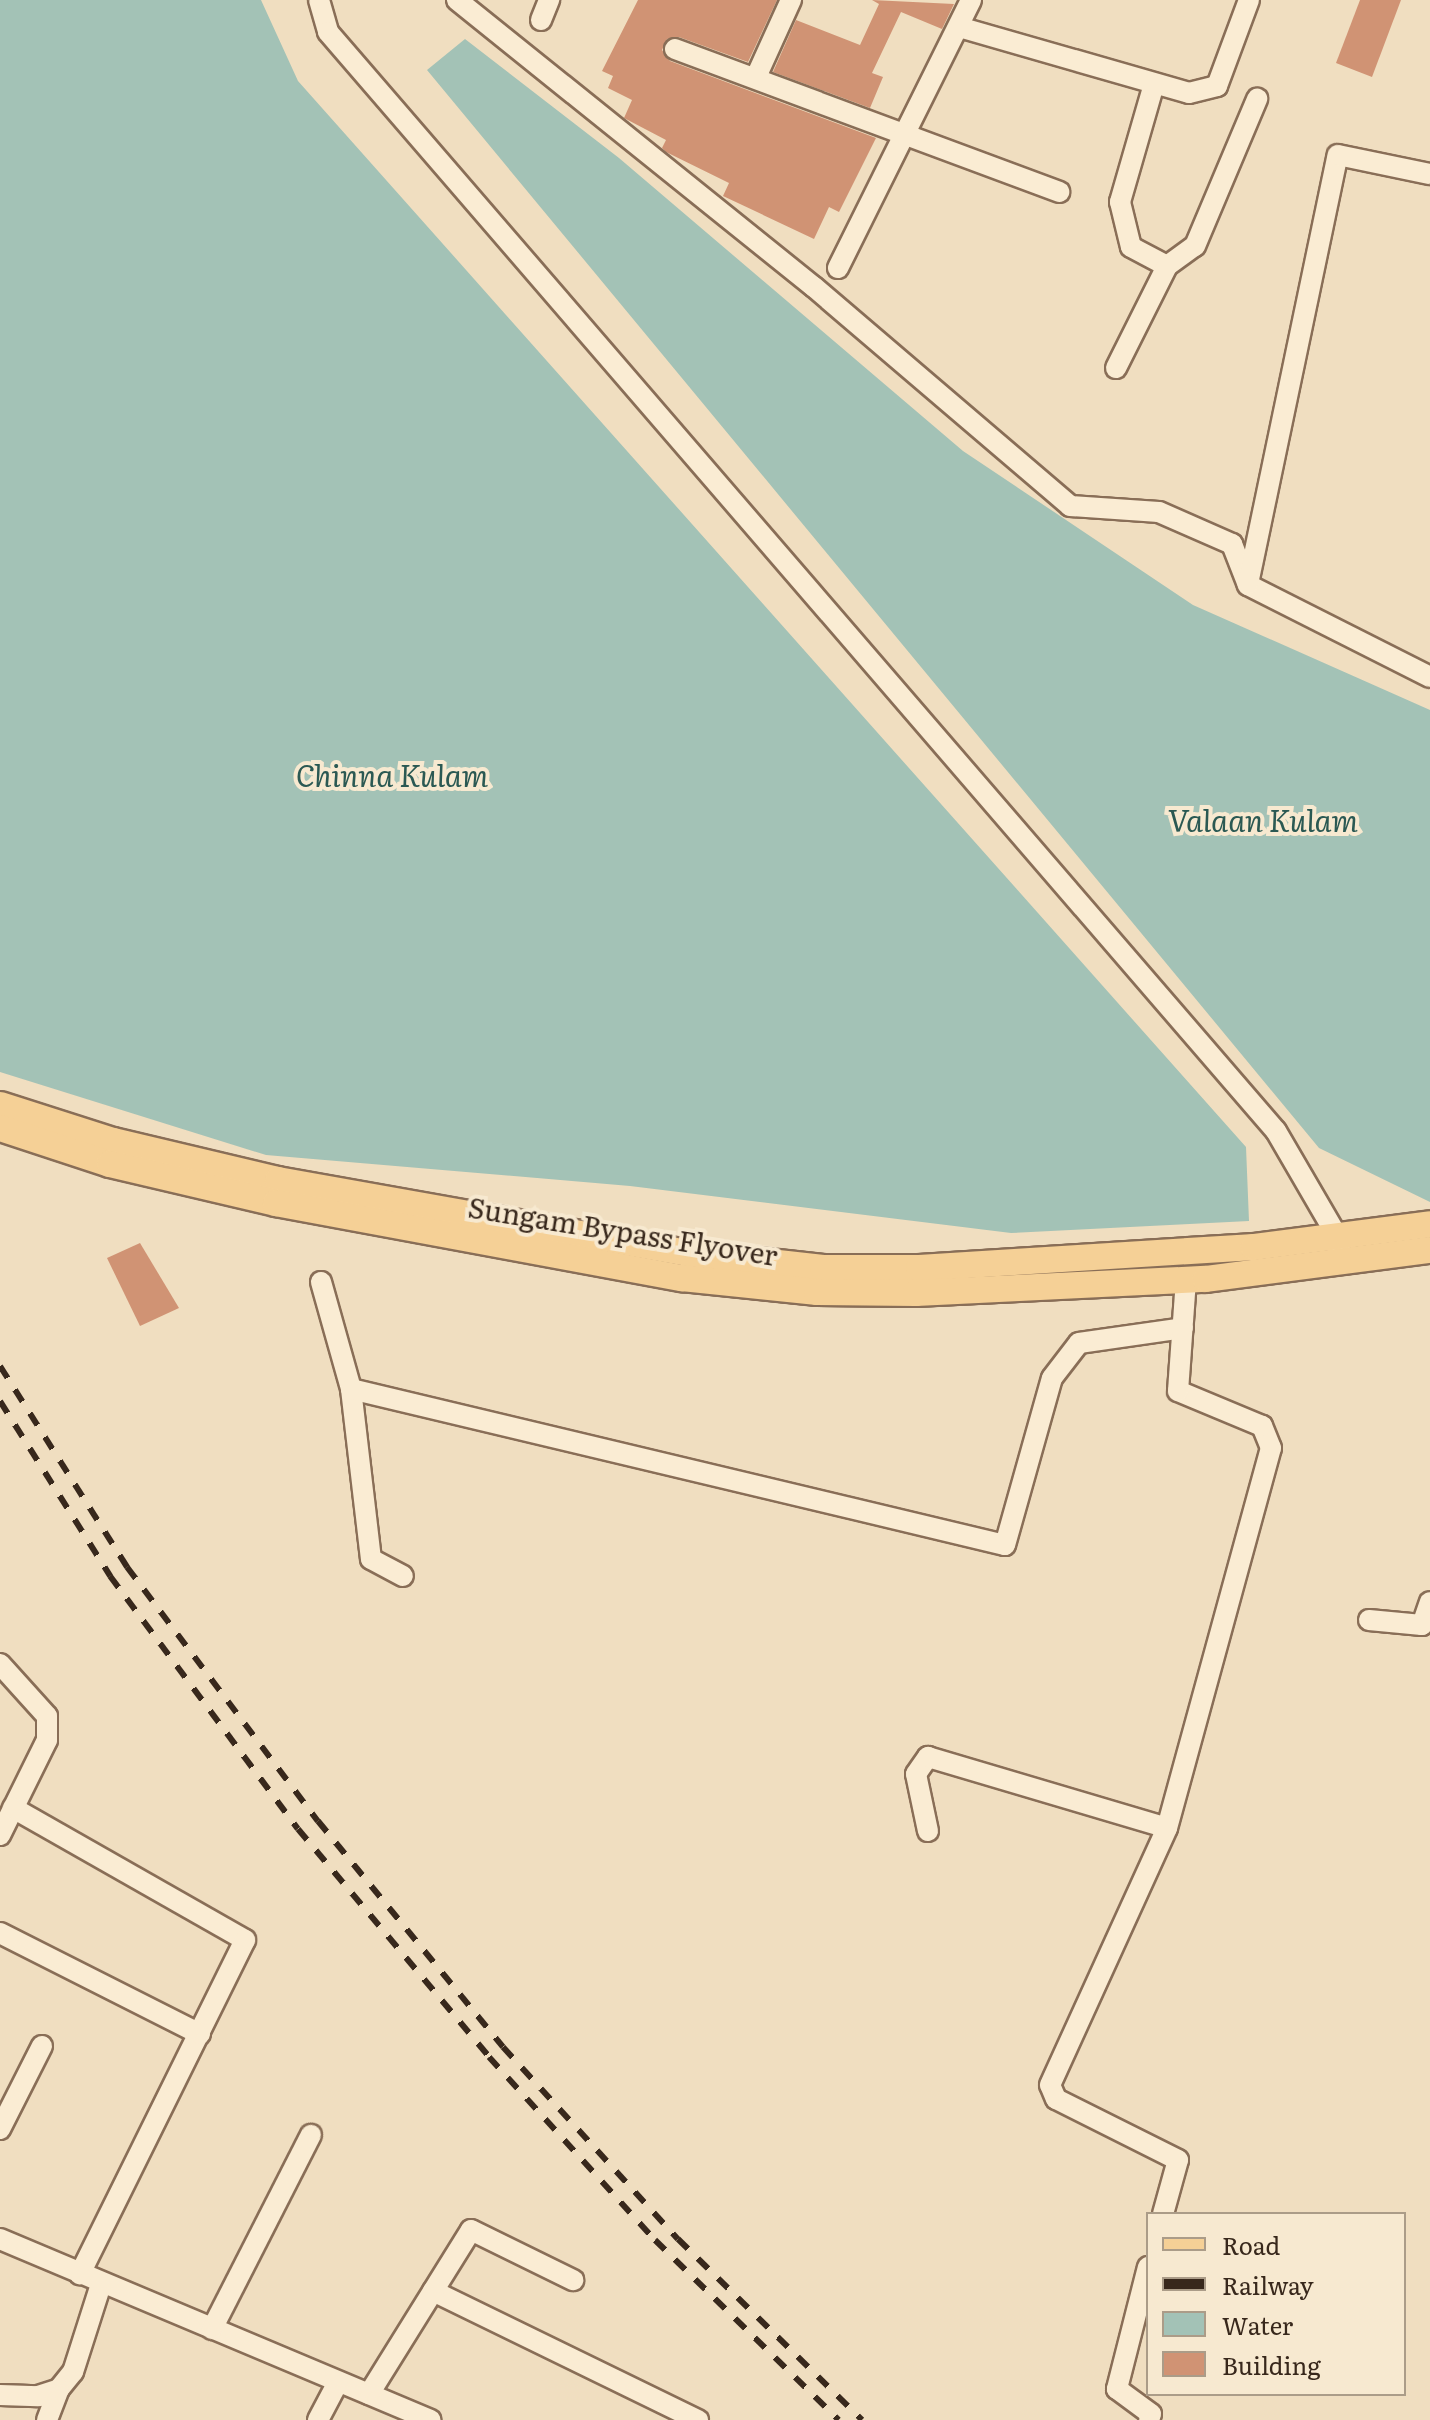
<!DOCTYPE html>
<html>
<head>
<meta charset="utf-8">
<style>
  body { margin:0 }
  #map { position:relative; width:1430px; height:2420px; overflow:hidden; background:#f0dec0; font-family:Literata,serif }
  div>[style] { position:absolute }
  .water>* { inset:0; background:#a3c2b6 }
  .building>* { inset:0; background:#d09374 }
  .roads { filter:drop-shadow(2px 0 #896e57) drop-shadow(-2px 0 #896e57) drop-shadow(0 2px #896e57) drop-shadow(0 -2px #896e57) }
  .minor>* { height:20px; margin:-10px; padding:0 10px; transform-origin:10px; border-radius:10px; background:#faecd3 }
  .major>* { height:26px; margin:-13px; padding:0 13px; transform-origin:13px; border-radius:13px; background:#f5d096 }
  .rail>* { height:6px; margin-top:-3px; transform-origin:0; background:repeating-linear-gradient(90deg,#38281c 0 14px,transparent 0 28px) }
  span { translate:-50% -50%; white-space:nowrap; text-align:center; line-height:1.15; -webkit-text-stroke:8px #f7e9d0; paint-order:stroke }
  .street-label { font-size:28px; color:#38281c }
  .water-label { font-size:30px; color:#2b5953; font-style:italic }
  .legend { position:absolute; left:1146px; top:2212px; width:260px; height:184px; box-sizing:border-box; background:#f7e9d0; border:2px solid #ab9c88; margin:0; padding:10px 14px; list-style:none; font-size:24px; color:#38281c }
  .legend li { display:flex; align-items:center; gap:16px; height:40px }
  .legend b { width:40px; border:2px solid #ab9c88 }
</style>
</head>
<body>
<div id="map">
  <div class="water">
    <div style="clip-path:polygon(0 0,261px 0,298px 81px,1246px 1147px,1249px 1221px,1011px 1233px,630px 1186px,266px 1155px,0 1072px)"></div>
    <div style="clip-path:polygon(465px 39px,619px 158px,963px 451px,1193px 605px,1430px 710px,1430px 1202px,1319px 1148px,427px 70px)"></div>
  </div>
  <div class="building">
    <div style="clip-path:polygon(638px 0,777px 0,748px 62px,679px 37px,667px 39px,662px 50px,670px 61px,876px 138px,839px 212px,829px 207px,814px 239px,723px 196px,729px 183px,666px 152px,662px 148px,666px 140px,624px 118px,632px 100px,608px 88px,613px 76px,602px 71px)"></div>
    <div style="clip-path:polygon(872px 0,954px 4px,942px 29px,901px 12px,872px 73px,883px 77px,870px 108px,773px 72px,796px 20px,860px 45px,879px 4px)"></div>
    <div style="clip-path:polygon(1360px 0,1401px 0,1372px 77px,1336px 63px)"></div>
    <div style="clip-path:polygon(140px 1243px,179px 1308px,140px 1326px,107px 1258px)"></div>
  </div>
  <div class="roads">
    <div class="minor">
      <div style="left:319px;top:0;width:33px;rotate:74deg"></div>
      <div style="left:328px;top:32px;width:1451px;rotate:49.22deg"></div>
      <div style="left:1276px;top:1131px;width:119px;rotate:59.8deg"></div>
      <div style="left:1336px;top:1234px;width:16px;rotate:75deg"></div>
      <div style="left:457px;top:0;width:458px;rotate:38.8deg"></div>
      <div style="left:814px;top:287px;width:337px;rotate:40.5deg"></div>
      <div style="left:1070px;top:506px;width:89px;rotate:3.9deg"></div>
      <div style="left:1159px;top:512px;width:80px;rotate:23.7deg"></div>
      <div style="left:1232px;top:544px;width:44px;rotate:68.7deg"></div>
      <div style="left:1248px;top:585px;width:204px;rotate:26.8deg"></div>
      <div style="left:541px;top:20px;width:22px;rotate:-68deg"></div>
      <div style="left:959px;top:27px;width:239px;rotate:16deg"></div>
      <div style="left:1189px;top:93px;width:29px;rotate:-14deg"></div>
      <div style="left:1217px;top:86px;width:92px;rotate:-69.6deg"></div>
      <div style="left:675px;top:49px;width:410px;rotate:20.4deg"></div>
      <div style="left:756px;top:77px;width:85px;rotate:-65.6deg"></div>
      <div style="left:1154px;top:84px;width:123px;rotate:106.1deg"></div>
      <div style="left:1120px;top:202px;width:46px;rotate:76.3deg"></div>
      <div style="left:1131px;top:247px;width:41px;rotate:27.8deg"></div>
      <div style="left:838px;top:268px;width:299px;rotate:-63.6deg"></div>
      <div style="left:1116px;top:368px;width:114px;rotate:-63.4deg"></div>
      <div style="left:1167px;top:266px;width:34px;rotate:-36deg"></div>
      <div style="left:1195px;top:246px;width:160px;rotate:-67.1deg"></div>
      <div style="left:1248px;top:584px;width:438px;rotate:-78.2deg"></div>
      <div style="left:1338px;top:155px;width:94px;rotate:11.7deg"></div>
      <div style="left:321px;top:1282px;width:111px;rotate:74.3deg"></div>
      <div style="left:351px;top:1389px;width:171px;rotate:83.3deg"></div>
      <div style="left:371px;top:1559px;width:36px;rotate:28deg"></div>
      <div style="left:351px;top:1389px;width:672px;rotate:13.42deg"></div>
      <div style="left:1005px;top:1545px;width:173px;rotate:-74.3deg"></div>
      <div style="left:1052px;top:1378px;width:44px;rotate:-52.4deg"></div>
      <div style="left:1079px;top:1343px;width:105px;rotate:-8.2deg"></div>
      <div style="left:1369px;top:1620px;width:53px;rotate:5.4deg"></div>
      <div style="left:1422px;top:1625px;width:24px;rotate:-71deg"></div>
      <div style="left:0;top:1664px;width:70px;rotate:47.9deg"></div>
      <div style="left:47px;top:1716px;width:24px;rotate:90deg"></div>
      <div style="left:47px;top:1740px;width:106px;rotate:116.3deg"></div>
      <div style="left:13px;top:1808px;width:267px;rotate:29.6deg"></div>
      <div style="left:245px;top:1940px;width:373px;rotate:116.3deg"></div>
      <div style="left:928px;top:1831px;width:58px;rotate:-101.9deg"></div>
      <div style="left:916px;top:1774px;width:21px;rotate:-55deg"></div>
      <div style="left:928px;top:1757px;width:249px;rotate:16.5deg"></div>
      <div style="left:0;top:1933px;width:224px;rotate:26.8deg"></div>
      <div style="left:0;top:2129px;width:93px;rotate:-63.2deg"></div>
      <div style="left:1163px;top:2214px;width:56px;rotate:-74.5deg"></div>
      <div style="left:1178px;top:2160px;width:136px;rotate:-153.4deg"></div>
      <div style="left:1056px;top:2099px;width:15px;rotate:-113deg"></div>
      <div style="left:1050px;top:2085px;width:282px;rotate:-65.5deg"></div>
      <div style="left:1167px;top:1828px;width:394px;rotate:-74.7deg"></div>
      <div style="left:1271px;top:1448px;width:24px;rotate:-112deg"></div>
      <div style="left:1262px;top:1426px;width:91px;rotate:-157.4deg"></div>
      <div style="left:1178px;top:1391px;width:112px;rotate:-85.9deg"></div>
      <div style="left:0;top:2239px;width:467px;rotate:22.8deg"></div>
      <div style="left:1148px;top:2267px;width:126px;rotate:104.3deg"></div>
      <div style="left:1117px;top:2389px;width:42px;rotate:36.3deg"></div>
      <div style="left:1151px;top:2414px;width:6px;rotate:108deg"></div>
      <div style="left:433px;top:2291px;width:295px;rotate:26deg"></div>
      <div style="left:212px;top:2329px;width:218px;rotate:-63deg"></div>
      <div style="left:369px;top:2394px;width:193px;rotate:-58.1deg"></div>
      <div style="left:471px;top:2230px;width:114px;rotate:26.1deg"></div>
      <div style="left:0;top:2395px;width:38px;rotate:2deg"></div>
      <div style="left:38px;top:2396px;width:22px;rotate:-18deg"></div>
      <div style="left:59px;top:2389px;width:22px;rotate:-51deg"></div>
      <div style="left:73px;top:2372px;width:92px;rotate:-72.3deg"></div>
      <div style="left:47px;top:2420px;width:33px;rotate:-69deg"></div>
      <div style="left:318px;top:2420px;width:43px;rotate:-62.2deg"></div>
    </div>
    <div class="major">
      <div style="left:0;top:1105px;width:119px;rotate:17.7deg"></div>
      <div style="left:113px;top:1141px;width:170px;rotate:13.3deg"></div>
      <div style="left:278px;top:1180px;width:416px;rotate:10.1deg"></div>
      <div style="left:688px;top:1253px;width:136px;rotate:6.3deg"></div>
      <div style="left:823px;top:1268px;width:96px"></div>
      <div style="left:919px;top:1268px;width:336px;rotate:-3.6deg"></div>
      <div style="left:1254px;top:1247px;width:177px;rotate:-7.4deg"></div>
      <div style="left:0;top:1128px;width:116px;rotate:18.1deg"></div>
      <div style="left:110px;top:1164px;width:171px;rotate:13.2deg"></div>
      <div style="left:276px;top:1203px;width:413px;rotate:10.5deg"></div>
      <div style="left:682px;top:1278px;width:136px;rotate:5.9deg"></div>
      <div style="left:817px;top:1292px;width:99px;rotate:0.6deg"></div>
      <div style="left:916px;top:1293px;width:290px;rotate:-2.8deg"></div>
      <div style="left:1206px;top:1279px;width:226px;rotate:-7.4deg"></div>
    </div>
  </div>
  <div class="rail">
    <div style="left:0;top:1366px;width:238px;rotate:57.7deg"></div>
    <div style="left:127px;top:1567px;width:318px;rotate:53.1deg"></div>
    <div style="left:318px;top:1821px;width:292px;rotate:50.7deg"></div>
    <div style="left:503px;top:2047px;width:260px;rotate:47.7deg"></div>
    <div style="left:678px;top:2239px;width:258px;rotate:44.5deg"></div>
    <div style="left:0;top:1401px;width:207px;rotate:57.8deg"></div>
    <div style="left:110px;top:1576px;width:315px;rotate:53.4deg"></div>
    <div style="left:298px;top:1829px;width:297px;rotate:50deg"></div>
    <div style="left:489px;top:2057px;width:247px;rotate:47.8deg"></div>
    <div style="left:655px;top:2240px;width:257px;rotate:44.4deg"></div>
  </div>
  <div class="street-label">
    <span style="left:623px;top:1230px;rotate:9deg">Sungam Bypass Flyover</span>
  </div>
  <div class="water-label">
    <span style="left:392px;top:774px">Chinna Kulam</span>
    <span style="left:1263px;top:819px">Valaan Kulam</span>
  </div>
  <ul class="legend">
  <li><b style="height:10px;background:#f5d096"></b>Road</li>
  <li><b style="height:10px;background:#38281c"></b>Railway</li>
  <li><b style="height:22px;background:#a3c2b6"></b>Water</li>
  <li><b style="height:22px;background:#d09374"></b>Building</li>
  </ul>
</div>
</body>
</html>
